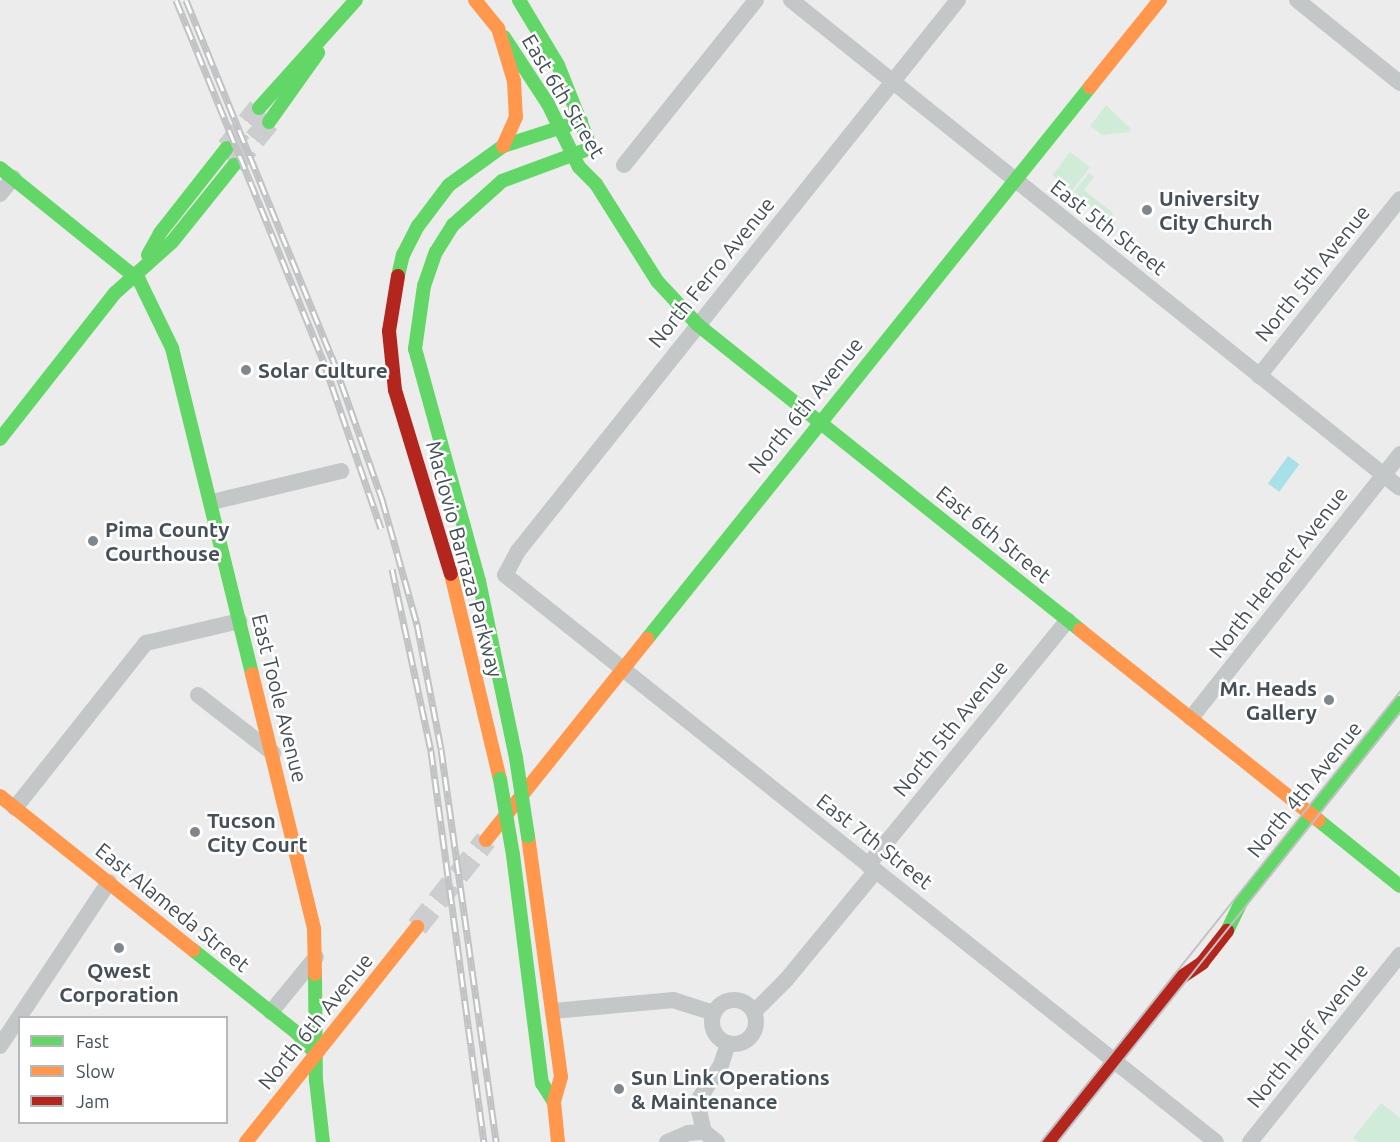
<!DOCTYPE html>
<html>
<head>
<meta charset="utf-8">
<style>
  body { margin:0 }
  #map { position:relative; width:1400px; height:1142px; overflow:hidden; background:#edecec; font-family:Ubuntu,sans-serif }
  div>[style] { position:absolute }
  .green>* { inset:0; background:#d1ebd9; transform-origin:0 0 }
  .water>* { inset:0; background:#a7e0e8; transform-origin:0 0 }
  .secondary-tunnel>* { height:22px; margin-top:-11px; transform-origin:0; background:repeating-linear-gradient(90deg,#cbcdce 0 22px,transparent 0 33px) }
  .street>* { height:16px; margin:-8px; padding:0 8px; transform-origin:8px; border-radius:8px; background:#c4c7c8 }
  .street>.ring { margin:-8px; padding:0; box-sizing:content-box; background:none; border:16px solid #c4c7c8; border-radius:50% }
  .fast>* { height:14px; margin:-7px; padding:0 7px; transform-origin:7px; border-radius:7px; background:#63d668 }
  .slow>* { height:14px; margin:-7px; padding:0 7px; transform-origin:7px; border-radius:7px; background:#ff974d }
  .jam>* { height:14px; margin:-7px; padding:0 7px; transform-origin:7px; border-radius:7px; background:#b3261e }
  .tram>* { height:1.5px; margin:-0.75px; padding:0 0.75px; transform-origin:0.75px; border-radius:0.75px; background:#c0c2c3 }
  .rail>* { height:7px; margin-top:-3.5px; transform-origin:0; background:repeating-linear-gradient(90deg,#fff 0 14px,#c0c2c3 0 28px); box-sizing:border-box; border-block:2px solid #c0c2c3 }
  .fast-bridge>* { height:14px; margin:-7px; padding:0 7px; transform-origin:7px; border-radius:7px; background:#63d668 }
  .dots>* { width:16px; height:16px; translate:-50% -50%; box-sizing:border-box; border:3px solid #fff; border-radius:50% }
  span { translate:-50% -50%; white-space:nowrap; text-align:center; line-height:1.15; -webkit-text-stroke:5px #fff; paint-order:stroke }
  .street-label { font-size:21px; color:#455058 }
  .poi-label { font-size:21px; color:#455058; font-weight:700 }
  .left { translate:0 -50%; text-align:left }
  .right { translate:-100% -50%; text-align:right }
  .legend { position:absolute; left:18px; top:1016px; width:210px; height:108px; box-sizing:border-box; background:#fff; border:2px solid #b5b9bc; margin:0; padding:8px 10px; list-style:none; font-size:18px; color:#455058 }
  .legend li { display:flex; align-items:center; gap:12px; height:30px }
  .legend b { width:30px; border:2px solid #b5b9bc }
</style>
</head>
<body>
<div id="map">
  <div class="green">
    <div style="clip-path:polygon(1106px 105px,1131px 129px,1129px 132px,1102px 135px,1090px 126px)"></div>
    <div style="left:1070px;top:152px;width:25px;height:29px;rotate:37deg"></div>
    <div style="clip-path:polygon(1089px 173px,1094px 177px,1084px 190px,1112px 212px,1116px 227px,1074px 192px)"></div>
    <div style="clip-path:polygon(1381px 1103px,1400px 1118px,1400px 1142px,1358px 1142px,1353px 1138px)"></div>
  </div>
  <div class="water">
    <div style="left:1288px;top:456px;width:14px;height:34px;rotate:36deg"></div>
  </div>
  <div class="secondary-tunnel">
    <div style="left:227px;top:148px;width:51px;rotate:-51.3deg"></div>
    <div style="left:234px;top:165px;width:55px;rotate:-50.9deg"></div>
    <div style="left:417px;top:927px;width:111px;rotate:-51.6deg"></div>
  </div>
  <div class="street">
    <div style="left:791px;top:0;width:780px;rotate:38.71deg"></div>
    <div style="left:958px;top:0;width:705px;rotate:128.61deg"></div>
    <div style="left:518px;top:551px;width:27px;rotate:118deg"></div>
    <div style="left:505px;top:575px;width:909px;rotate:38.57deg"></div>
    <div style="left:1297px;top:0;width:132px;rotate:38.9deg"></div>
    <div style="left:624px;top:165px;width:211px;rotate:-51.3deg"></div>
    <div style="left:0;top:194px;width:21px;rotate:-51deg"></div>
    <div style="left:1259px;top:376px;width:226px;rotate:-51.5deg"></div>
    <div style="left:212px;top:502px;width:133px;rotate:-13.5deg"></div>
    <div style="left:198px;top:695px;width:95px;rotate:37.7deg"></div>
    <div style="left:1191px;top:718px;width:337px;rotate:-51.6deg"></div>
    <div style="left:15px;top:808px;width:211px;rotate:-51.6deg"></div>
    <div style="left:146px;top:643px;width:96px;rotate:-13.3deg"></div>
    <div style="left:868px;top:865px;width:316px;rotate:-50.8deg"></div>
    <div class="ring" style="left:712px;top:1000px;width:28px;height:28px"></div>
    <div style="left:553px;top:1011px;width:121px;rotate:-5.2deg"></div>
    <div style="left:673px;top:1000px;width:43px;rotate:17.6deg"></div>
    <div style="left:271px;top:1012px;width:71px;rotate:-50.7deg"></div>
    <div style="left:754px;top:1012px;width:45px;rotate:-45deg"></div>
    <div style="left:786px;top:980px;width:141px;rotate:-50.5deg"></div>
    <div style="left:0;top:1046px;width:197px;rotate:-56.4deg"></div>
    <div style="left:667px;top:1142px;width:23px;rotate:-23deg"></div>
    <div style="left:688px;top:1133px;width:16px;rotate:-4deg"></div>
    <div style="left:717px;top:1142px;width:16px;rotate:-142deg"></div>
    <div style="left:704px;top:1132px;width:31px;rotate:-103deg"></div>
    <div style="left:697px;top:1102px;width:44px;rotate:-57deg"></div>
    <div style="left:721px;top:1065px;width:23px;rotate:-72deg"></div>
    <div style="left:1250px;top:1142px;width:240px;rotate:-51.3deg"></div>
  </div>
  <div class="fast">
    <div style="left:504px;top:37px;width:80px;rotate:56.7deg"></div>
    <div style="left:548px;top:104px;width:70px;rotate:63.8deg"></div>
    <div style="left:579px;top:167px;width:24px;rotate:45deg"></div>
    <div style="left:596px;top:184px;width:115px;rotate:57.8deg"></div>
    <div style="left:657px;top:281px;width:60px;rotate:47deg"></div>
    <div style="left:698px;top:325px;width:489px;rotate:38.6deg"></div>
    <div style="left:259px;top:108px;width:145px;rotate:-48.1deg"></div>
    <div style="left:269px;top:122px;width:85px;rotate:-54.6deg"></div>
    <div style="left:0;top:168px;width:179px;rotate:38.9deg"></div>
    <div style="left:139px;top:280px;width:76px;rotate:64.1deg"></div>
    <div style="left:172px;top:348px;width:336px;rotate:76.2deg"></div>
    <div style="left:148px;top:255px;width:25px;rotate:-61deg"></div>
    <div style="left:160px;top:233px;width:108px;rotate:-51.8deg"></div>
    <div style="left:398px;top:276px;width:22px;rotate:-77deg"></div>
    <div style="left:403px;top:255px;width:33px;rotate:-63deg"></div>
    <div style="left:418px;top:226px;width:51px;rotate:-52.9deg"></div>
    <div style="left:449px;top:185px;width:67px;rotate:-35.8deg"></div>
    <div style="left:503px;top:146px;width:82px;rotate:-17.8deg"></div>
    <div style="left:0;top:439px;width:186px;rotate:-51.8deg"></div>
    <div style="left:115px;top:293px;width:76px;rotate:-41.8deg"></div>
    <div style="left:172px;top:242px;width:99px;rotate:-51.2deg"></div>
    <div style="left:647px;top:639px;width:708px;rotate:-51.25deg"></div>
    <div style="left:516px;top:758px;width:181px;rotate:-101.8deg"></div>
    <div style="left:479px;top:581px;width:241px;rotate:-105.4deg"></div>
    <div style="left:415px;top:349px;width:64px;rotate:-81.9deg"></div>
    <div style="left:424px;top:286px;width:36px;rotate:-71deg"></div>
    <div style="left:436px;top:252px;width:32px;rotate:-58deg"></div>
    <div style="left:453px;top:225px;width:66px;rotate:-41.9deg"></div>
    <div style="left:502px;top:181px;width:95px;rotate:-20.3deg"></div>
    <div style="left:591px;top:148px;width:89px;rotate:-111.7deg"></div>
    <div style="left:558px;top:65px;width:76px;rotate:-121deg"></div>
    <div style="left:1318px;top:820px;width:105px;rotate:38.8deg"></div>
    <div style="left:513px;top:855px;width:230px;rotate:82.8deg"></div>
    <div style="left:542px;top:1083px;width:22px;rotate:58deg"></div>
    <div style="left:1227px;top:931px;width:32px;rotate:-64deg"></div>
    <div style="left:1241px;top:902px;width:255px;rotate:-51.4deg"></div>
    <div style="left:193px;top:950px;width:133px;rotate:38.6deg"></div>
    <div style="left:297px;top:1033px;width:28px;rotate:48deg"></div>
    <div style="left:315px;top:974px;width:106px;rotate:89.5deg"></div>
    <div style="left:316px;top:1080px;width:62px;rotate:83.6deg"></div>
  </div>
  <div class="slow">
    <div style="left:475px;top:0;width:36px;rotate:51deg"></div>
    <div style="left:498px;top:28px;width:55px;rotate:73.2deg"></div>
    <div style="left:514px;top:81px;width:36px;rotate:87deg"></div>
    <div style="left:516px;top:117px;width:32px;rotate:114deg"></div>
    <div style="left:1090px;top:87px;width:112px;rotate:-51.2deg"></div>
    <div style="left:451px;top:574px;width:211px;rotate:76.6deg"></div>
    <div style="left:1080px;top:630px;width:305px;rotate:38.6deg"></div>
    <div style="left:252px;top:674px;width:262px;rotate:76.3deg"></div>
    <div style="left:314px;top:929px;width:45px;rotate:88.7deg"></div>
    <div style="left:0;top:796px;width:247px;rotate:38.6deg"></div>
    <div style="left:528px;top:836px;width:243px;rotate:82.2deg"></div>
    <div style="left:561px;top:1077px;width:26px;rotate:106deg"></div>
    <div style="left:554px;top:1102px;width:40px;rotate:84.3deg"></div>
    <div style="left:486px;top:840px;width:258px;rotate:-51.3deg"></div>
    <div style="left:246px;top:1142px;width:275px;rotate:-51.5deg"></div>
  </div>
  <div class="jam">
    <div style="left:398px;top:276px;width:56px;rotate:99.3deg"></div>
    <div style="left:389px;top:331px;width:59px;rotate:84.2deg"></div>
    <div style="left:395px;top:390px;width:192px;rotate:73.1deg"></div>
    <div style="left:1049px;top:1142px;width:210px;rotate:-51.4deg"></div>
    <div style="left:1180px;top:978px;width:27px;rotate:-34deg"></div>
    <div style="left:1202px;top:963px;width:41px;rotate:-52deg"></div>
  </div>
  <div class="tram">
    <div style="left:1041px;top:1142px;width:576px;rotate:-51.42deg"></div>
    <div style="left:1058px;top:1142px;width:549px;rotate:-51.44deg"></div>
  </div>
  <div class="rail">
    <div style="left:176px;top:0;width:389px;rotate:67.8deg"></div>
    <div style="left:323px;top:360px;width:178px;rotate:71deg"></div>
    <div style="left:186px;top:0;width:386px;rotate:67.8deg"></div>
    <div style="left:332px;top:357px;width:151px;rotate:70.6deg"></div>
    <div style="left:382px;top:499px;width:130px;rotate:74.4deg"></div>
    <div style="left:417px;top:624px;width:127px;rotate:79.1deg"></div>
    <div style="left:441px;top:749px;width:397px;rotate:82deg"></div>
    <div style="left:392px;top:569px;width:186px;rotate:77.9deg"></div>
    <div style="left:431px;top:751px;width:395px;rotate:82.3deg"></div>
  </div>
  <div class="fast-bridge">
    <div style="left:516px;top:758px;width:79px;rotate:81.3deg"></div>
    <div style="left:500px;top:779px;width:77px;rotate:80.3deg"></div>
  </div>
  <div class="dots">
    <div style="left:1147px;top:210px;background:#80878c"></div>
    <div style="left:246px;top:370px;background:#80878c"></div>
    <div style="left:93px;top:541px;background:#80878c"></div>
    <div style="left:1329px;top:700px;background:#80878c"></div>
    <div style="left:195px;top:832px;background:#80878c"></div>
    <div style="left:119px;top:948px;background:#80878c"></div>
    <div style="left:619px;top:1089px;background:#80878c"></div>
  </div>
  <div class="street-label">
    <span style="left:564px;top:96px;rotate:59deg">East 6th Street</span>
    <span style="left:1109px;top:227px;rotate:38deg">East 5th Street</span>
    <span style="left:711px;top:272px;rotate:-51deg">North Ferro Avenue</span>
    <span style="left:1312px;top:273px;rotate:-51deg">North 5th Avenue</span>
    <span style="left:805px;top:405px;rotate:-51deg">North 6th Avenue</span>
    <span style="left:994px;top:534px;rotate:39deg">East 6th Street</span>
    <span style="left:465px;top:559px;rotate:75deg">Maclovio Barraza Parkway</span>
    <span style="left:1278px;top:572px;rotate:-52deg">North Herbert Avenue</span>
    <span style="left:280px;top:698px;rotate:76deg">East Toole Avenue</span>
    <span style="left:950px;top:728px;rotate:-51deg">North 5th Avenue</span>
    <span style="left:1304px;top:789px;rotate:-51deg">North 4th Avenue</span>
    <span style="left:875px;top:841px;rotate:38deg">East 7th Street</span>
    <span style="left:173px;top:907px;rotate:39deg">East Alameda Street</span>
    <span style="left:315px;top:1021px;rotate:-51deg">North 6th Avenue</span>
    <span style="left:1307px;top:1035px;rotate:-51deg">North Hoff Avenue</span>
  </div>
  <div class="poi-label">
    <span class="left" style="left:1159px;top:210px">University<br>City Church</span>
    <span class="left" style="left:258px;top:370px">Solar Culture</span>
    <span class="left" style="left:105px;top:541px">Pima County<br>Courthouse</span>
    <span class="right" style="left:1317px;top:700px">Mr. Heads<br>Gallery</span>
    <span class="left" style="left:207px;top:832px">Tucson<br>City Court</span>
    <span style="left:119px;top:982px">Qwest<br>Corporation</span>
    <span class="left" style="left:631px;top:1089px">Sun Link Operations<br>&amp; Maintenance</span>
  </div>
  <ul class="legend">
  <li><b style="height:8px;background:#63d668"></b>Fast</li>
  <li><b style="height:8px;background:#ff974d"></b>Slow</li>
  <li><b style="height:8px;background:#b3261e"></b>Jam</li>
  </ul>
</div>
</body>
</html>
